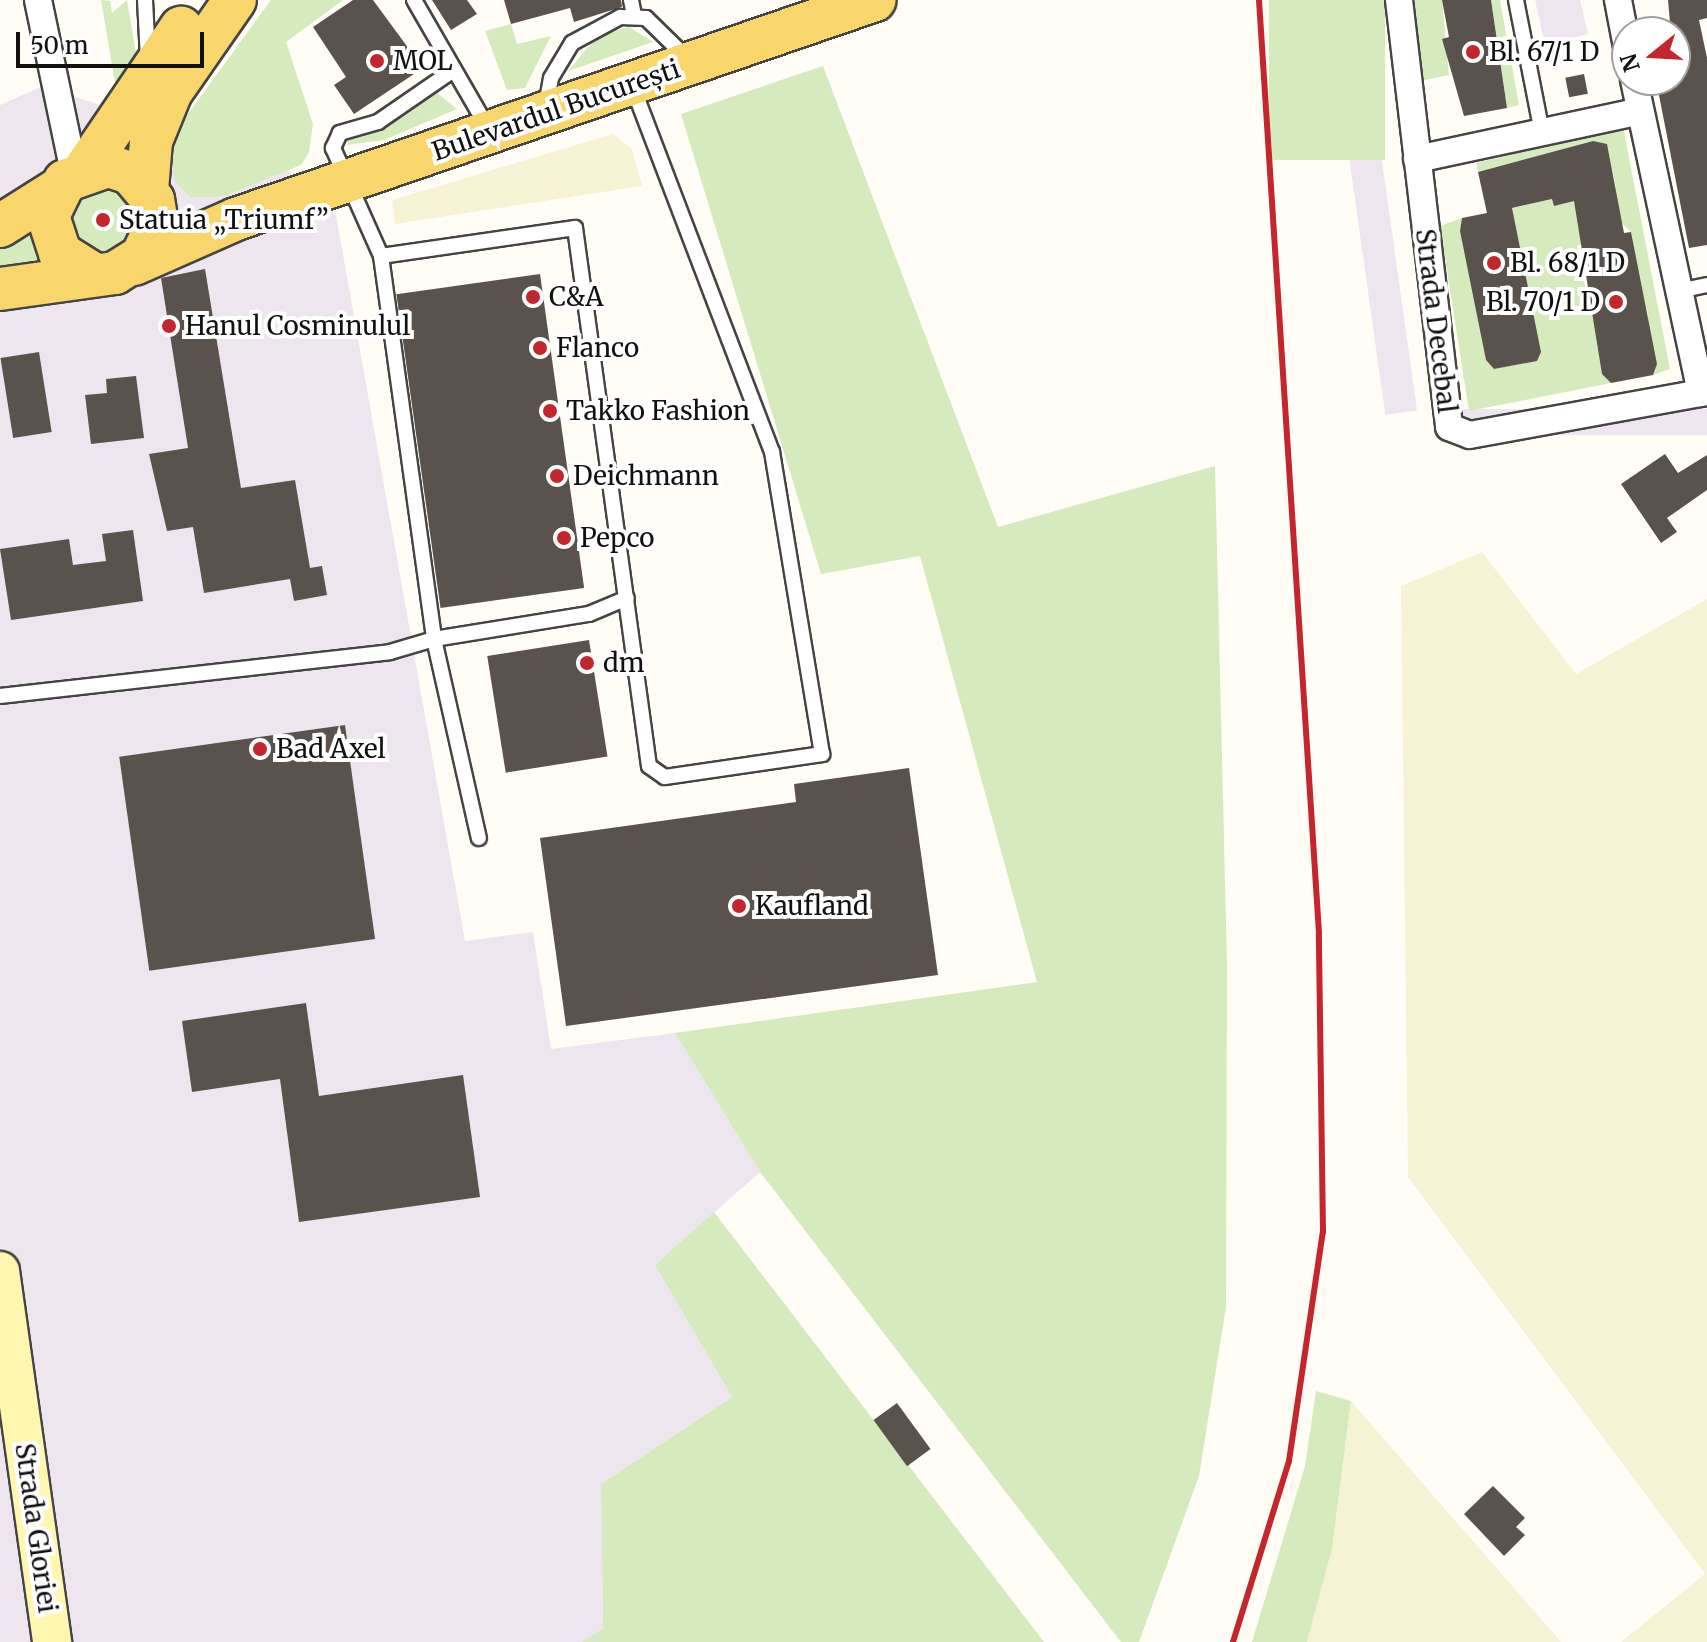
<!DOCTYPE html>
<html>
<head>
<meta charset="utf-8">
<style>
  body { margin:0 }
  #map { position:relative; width:1707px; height:1642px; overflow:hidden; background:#fffdf5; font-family:Merriweather,serif }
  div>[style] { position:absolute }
  .industrial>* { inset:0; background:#eee6ef; transform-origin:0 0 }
  .farmland>* { inset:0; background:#f6f3d4 }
  .green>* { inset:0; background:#d5ebbd; transform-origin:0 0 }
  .round { border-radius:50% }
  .building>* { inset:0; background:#5a524d; transform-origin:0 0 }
  .roads { filter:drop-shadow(2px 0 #444) drop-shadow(-2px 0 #444) drop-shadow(0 2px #444) drop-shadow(0 -2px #444) }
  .service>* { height:14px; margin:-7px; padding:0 7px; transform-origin:7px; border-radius:7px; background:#fff }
  .minor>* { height:26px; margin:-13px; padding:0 13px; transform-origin:13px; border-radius:13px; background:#fff }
  .secondary>* { height:38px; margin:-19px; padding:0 19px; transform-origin:19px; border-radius:19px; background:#fff6b0 }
  .primary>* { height:42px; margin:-21px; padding:0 21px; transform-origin:21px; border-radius:21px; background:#f9d66b }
  .rail>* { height:6px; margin:-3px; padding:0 3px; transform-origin:3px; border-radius:3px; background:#c4262e }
  .dots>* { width:22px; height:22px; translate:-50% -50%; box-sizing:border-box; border:4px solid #fff; border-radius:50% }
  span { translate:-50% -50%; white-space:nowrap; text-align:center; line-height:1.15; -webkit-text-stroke:8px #fff; paint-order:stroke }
  .poi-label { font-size:26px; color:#111 }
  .left { translate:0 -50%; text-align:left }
  .right { translate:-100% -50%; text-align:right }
  .street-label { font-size:26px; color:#111 }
  .north { position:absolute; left:1611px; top:16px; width:80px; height:80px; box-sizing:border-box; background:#fff; border:2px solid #a0a0a0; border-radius:50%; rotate:252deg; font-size:22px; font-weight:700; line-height:32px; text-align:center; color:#111 }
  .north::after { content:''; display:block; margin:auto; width:28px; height:36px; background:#c4262e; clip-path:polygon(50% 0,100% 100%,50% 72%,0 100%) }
  .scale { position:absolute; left:16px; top:32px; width:188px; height:36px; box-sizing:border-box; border:4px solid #111; border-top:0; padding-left:10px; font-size:24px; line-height:28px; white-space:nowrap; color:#111; -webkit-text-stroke:6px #fff; paint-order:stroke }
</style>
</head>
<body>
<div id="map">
  <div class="industrial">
    <div style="clip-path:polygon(1535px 0,1580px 0,1588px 34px,1545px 44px)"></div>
    <div style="clip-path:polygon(43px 86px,281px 165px,336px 215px,465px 941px,533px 932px,551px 1049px,675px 1033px,760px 1172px,655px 1265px,732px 1397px,601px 1484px,603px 1628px,582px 1642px,0 1642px,0 105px)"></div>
    <div style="left:1380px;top:147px;width:266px;height:32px;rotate:82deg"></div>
    <div style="left:1707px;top:409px;width:26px;height:262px;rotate:90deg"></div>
  </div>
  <div class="farmland">
    <div style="clip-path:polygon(613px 134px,632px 149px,642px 186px,395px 224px,392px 200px)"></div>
    <div style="clip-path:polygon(1482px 552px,1576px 674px,1707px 599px,1707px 1642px,1621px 1642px,1705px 1574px,1408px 1177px,1401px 586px)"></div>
    <div style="clip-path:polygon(1351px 1401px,1561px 1642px,1307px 1642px,1332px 1549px)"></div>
  </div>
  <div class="green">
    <div style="clip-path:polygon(101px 0,110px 1px,112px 13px,127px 0,137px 59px,118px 100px)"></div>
    <div style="clip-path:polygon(271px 0,343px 0,286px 42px,313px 124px,309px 152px,301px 165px,222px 197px,190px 197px,175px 181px,169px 140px)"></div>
    <div style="left:1269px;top:0;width:116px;height:160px"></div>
    <div style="clip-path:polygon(1410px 0,1442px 0,1449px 75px,1420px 81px)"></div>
    <div style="clip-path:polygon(1491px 0,1500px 0,1519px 105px,1507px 108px)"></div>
    <div style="clip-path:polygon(511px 24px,517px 44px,551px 36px,525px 88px,507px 90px,485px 31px)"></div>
    <div style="clip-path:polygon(629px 27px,653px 42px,568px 71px,600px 33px)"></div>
    <div style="clip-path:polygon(823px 66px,998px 527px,1215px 466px,1227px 964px,1226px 1307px,1199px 1476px,1139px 1642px,1121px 1642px,760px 1172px,675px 1033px,1037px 982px,920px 556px,821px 574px,681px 114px)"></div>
    <div style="clip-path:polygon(436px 92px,457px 109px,384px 140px,347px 145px,349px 136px,398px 119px)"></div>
    <div style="clip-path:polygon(1623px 127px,1670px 369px,1653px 375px,1647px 309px,1640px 310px,1631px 232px,1621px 222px,1577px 246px,1587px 296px,1593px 295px,1602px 373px,1611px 383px,1469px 411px,1440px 226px,1462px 218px,1486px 360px,1494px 369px,1536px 361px,1530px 296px,1505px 210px,1552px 199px,1554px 206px,1616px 187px,1607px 145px,1592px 141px,1478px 172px,1476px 163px)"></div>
    <div class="round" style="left:69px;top:187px;width:68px;height:68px"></div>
    <div style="clip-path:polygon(31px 231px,42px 262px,0 279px,0 250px)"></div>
    <div style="clip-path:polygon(714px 1212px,1044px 1642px,582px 1642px,603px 1628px,601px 1484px,732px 1397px,655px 1265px)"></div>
    <div style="clip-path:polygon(1316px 1391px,1351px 1401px,1332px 1549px,1307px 1642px,1252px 1642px,1305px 1466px)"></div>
  </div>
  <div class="building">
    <div style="clip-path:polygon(353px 0,373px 0,423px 68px,354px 114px,334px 85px,346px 77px,313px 27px)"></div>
    <div style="clip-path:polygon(432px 0,467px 0,477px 14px,451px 30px)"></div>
    <div style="clip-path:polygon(504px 0,621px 0,622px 7px,574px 22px,570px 8px,511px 24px)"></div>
    <div style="clip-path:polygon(1442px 0,1491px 0,1507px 108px,1464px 116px,1442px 39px,1449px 37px)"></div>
    <div style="clip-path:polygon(1668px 0,1707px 0,1707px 18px,1699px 20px,1707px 58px,1707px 245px,1689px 248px,1656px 80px,1675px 80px)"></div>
    <div style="left:1584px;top:74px;width:20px;height:19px;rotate:79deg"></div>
    <div style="clip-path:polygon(1593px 141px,1607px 144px,1624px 233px,1631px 232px,1657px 364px,1653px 375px,1611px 383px,1602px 374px,1574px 201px,1554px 206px,1552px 199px,1512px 208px,1541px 352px,1537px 361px,1494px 369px,1486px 360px,1460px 231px,1462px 218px,1487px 213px,1478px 172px)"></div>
    <div style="clip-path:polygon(205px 269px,241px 488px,295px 480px,310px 568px,322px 566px,327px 595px,294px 601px,290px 579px,204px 593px,193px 527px,167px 531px,149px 454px,188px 448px,161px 278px)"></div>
    <div style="left:540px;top:274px;width:317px;height:145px;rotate:82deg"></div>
    <div style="left:39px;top:352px;width:81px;height:39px;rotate:81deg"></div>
    <div style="clip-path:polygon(136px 376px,144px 438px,91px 444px,85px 395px,107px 393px,106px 379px)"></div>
    <div style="clip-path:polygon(1665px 454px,1678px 473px,1707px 455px,1707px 490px,1667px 518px,1677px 532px,1661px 543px,1621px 484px)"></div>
    <div style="clip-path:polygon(133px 530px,143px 601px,11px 620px,0 549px,69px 539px,73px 565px,106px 561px,102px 534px)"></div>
    <div style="left:589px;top:640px;width:118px;height:103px;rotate:81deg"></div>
    <div style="left:345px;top:725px;width:216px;height:228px;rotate:82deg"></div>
    <div style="clip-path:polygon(909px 768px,938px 975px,566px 1026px,540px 838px,796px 802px,794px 784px)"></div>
    <div style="clip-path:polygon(306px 1003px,319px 1096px,463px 1075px,480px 1197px,299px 1222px,280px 1079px,192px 1092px,182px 1021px)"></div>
    <div style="left:897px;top:1403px;width:57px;height:29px;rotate:54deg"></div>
    <div style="clip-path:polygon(1493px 1486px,1525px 1518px,1516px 1527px,1525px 1535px,1504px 1556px,1464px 1514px)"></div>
  </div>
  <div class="roads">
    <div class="service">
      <div style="left:145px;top:0;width:59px;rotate:87.1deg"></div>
      <div style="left:414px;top:0;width:148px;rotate:60deg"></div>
      <div style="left:631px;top:0;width:16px;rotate:79deg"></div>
      <div style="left:1516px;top:0;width:135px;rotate:78.9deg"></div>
      <div style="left:452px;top:71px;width:90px;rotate:145.4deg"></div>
      <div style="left:378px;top:122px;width:40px;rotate:164deg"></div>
      <div style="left:340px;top:133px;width:17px;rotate:115deg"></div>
      <div style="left:333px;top:148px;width:118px;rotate:66deg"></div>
      <div style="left:381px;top:256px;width:387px;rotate:82.1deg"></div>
      <div style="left:434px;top:639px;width:157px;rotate:-9.2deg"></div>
      <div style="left:589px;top:614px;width:41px;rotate:-22.8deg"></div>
      <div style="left:546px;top:106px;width:28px;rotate:-80deg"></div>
      <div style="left:551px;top:78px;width:41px;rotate:-59deg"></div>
      <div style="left:572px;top:43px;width:55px;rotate:-28.4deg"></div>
      <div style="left:620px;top:17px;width:26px;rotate:2deg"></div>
      <div style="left:646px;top:18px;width:60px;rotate:44.3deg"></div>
      <div style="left:381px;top:256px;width:196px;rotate:-8.2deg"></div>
      <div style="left:575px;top:228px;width:543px;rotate:82.17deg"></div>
      <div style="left:649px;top:766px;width:19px;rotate:35deg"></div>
      <div style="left:665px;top:777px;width:159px;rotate:-8.3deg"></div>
      <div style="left:822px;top:754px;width:306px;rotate:-99.4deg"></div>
      <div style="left:772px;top:452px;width:390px;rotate:-110.9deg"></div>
      <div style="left:1679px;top:291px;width:29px;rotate:-12deg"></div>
      <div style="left:0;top:696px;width:392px;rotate:-6.4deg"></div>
      <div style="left:390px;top:652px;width:46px;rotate:-16.5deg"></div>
      <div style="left:434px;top:639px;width:204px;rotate:77.3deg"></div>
    </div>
    <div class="minor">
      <div style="left:38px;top:0;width:177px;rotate:78.2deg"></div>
      <div style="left:1399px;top:0;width:430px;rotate:83.3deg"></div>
      <div style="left:1449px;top:427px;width:22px;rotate:21deg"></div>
      <div style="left:1470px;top:435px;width:241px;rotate:-10.3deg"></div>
      <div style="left:1618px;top:0;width:48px;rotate:79.2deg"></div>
      <div style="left:1634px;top:80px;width:320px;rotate:77.9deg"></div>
      <div style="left:1417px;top:159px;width:228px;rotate:-12.1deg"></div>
    </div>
    <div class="secondary">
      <div style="left:0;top:1271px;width:375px;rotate:82deg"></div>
    </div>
    <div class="primary">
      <div style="left:85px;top:169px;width:171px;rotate:-55.8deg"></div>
      <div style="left:147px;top:190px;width:49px;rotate:-85.3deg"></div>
      <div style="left:151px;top:141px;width:53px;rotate:-67.8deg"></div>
      <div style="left:171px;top:92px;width:112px;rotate:-55.2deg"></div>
      <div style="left:0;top:226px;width:67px;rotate:-32.3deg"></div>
      <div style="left:134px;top:264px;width:111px;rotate:-23.8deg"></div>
      <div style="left:236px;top:219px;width:675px;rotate:-18.92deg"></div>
      <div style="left:0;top:289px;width:116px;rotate:-7.9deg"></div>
      <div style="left:115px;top:273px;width:32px;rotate:-32deg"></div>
      <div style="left:142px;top:256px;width:35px;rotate:-65deg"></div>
      <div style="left:157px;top:224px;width:24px;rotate:-99deg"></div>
      <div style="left:153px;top:200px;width:35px;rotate:-130deg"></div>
      <div style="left:130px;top:173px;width:23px;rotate:-162deg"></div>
      <div style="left:108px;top:166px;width:46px;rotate:160.8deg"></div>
      <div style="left:65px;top:181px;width:39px;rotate:116deg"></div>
      <div style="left:48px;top:216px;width:39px;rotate:72deg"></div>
      <div style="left:60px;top:253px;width:40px;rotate:32deg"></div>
    </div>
  </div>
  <div class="rail">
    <div style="left:1233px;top:1642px;width:189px;rotate:-72.8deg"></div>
    <div style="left:1289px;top:1461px;width:232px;rotate:-81.6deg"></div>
    <div style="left:1323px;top:1232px;width:299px;rotate:-90.8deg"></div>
    <div style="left:1319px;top:933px;width:935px;rotate:-93.68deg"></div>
  </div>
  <div class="dots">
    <div style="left:1473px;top:52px;background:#c4262e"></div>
    <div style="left:377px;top:61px;background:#c4262e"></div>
    <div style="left:103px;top:220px;background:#c4262e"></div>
    <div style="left:1494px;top:263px;background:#c4262e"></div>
    <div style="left:533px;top:297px;background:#c4262e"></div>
    <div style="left:1616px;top:302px;background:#c4262e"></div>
    <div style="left:169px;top:326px;background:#c4262e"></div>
    <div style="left:540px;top:348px;background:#c4262e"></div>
    <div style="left:550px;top:411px;background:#c4262e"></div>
    <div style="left:557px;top:476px;background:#c4262e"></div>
    <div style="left:564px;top:538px;background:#c4262e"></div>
    <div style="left:587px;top:663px;background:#c4262e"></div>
    <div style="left:260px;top:749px;background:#c4262e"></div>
    <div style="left:739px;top:906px;background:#c4262e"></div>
  </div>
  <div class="poi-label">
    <span class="left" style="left:1489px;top:52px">Bl. 67/1 D</span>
    <span class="left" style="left:393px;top:61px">MOL</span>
    <span class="left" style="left:119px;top:220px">Statuia „Triumf”</span>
    <span class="left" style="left:1510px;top:263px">Bl. 68/1 D</span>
    <span class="left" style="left:549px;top:297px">C&amp;A</span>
    <span class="right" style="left:1600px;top:302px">Bl. 70/1 D</span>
    <span class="left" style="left:185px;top:326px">Hanul Cosminulul</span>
    <span class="left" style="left:556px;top:348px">Flanco</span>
    <span class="left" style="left:566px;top:411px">Takko Fashion</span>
    <span class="left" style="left:573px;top:476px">Deichmann</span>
    <span class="left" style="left:580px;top:538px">Pepco</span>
    <span class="left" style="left:603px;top:663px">dm</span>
    <span class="left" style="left:276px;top:749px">Bad Axel</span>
    <span class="left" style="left:755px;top:906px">Kaufland</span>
  </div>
  <div class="street-label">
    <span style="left:556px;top:110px;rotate:-19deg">Bulevardul București</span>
    <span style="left:1436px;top:321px;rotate:83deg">Strada Decebal</span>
    <span style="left:36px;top:1528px;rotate:82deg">Strada Gloriei</span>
  </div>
  <div class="north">N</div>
  <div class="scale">50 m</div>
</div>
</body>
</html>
